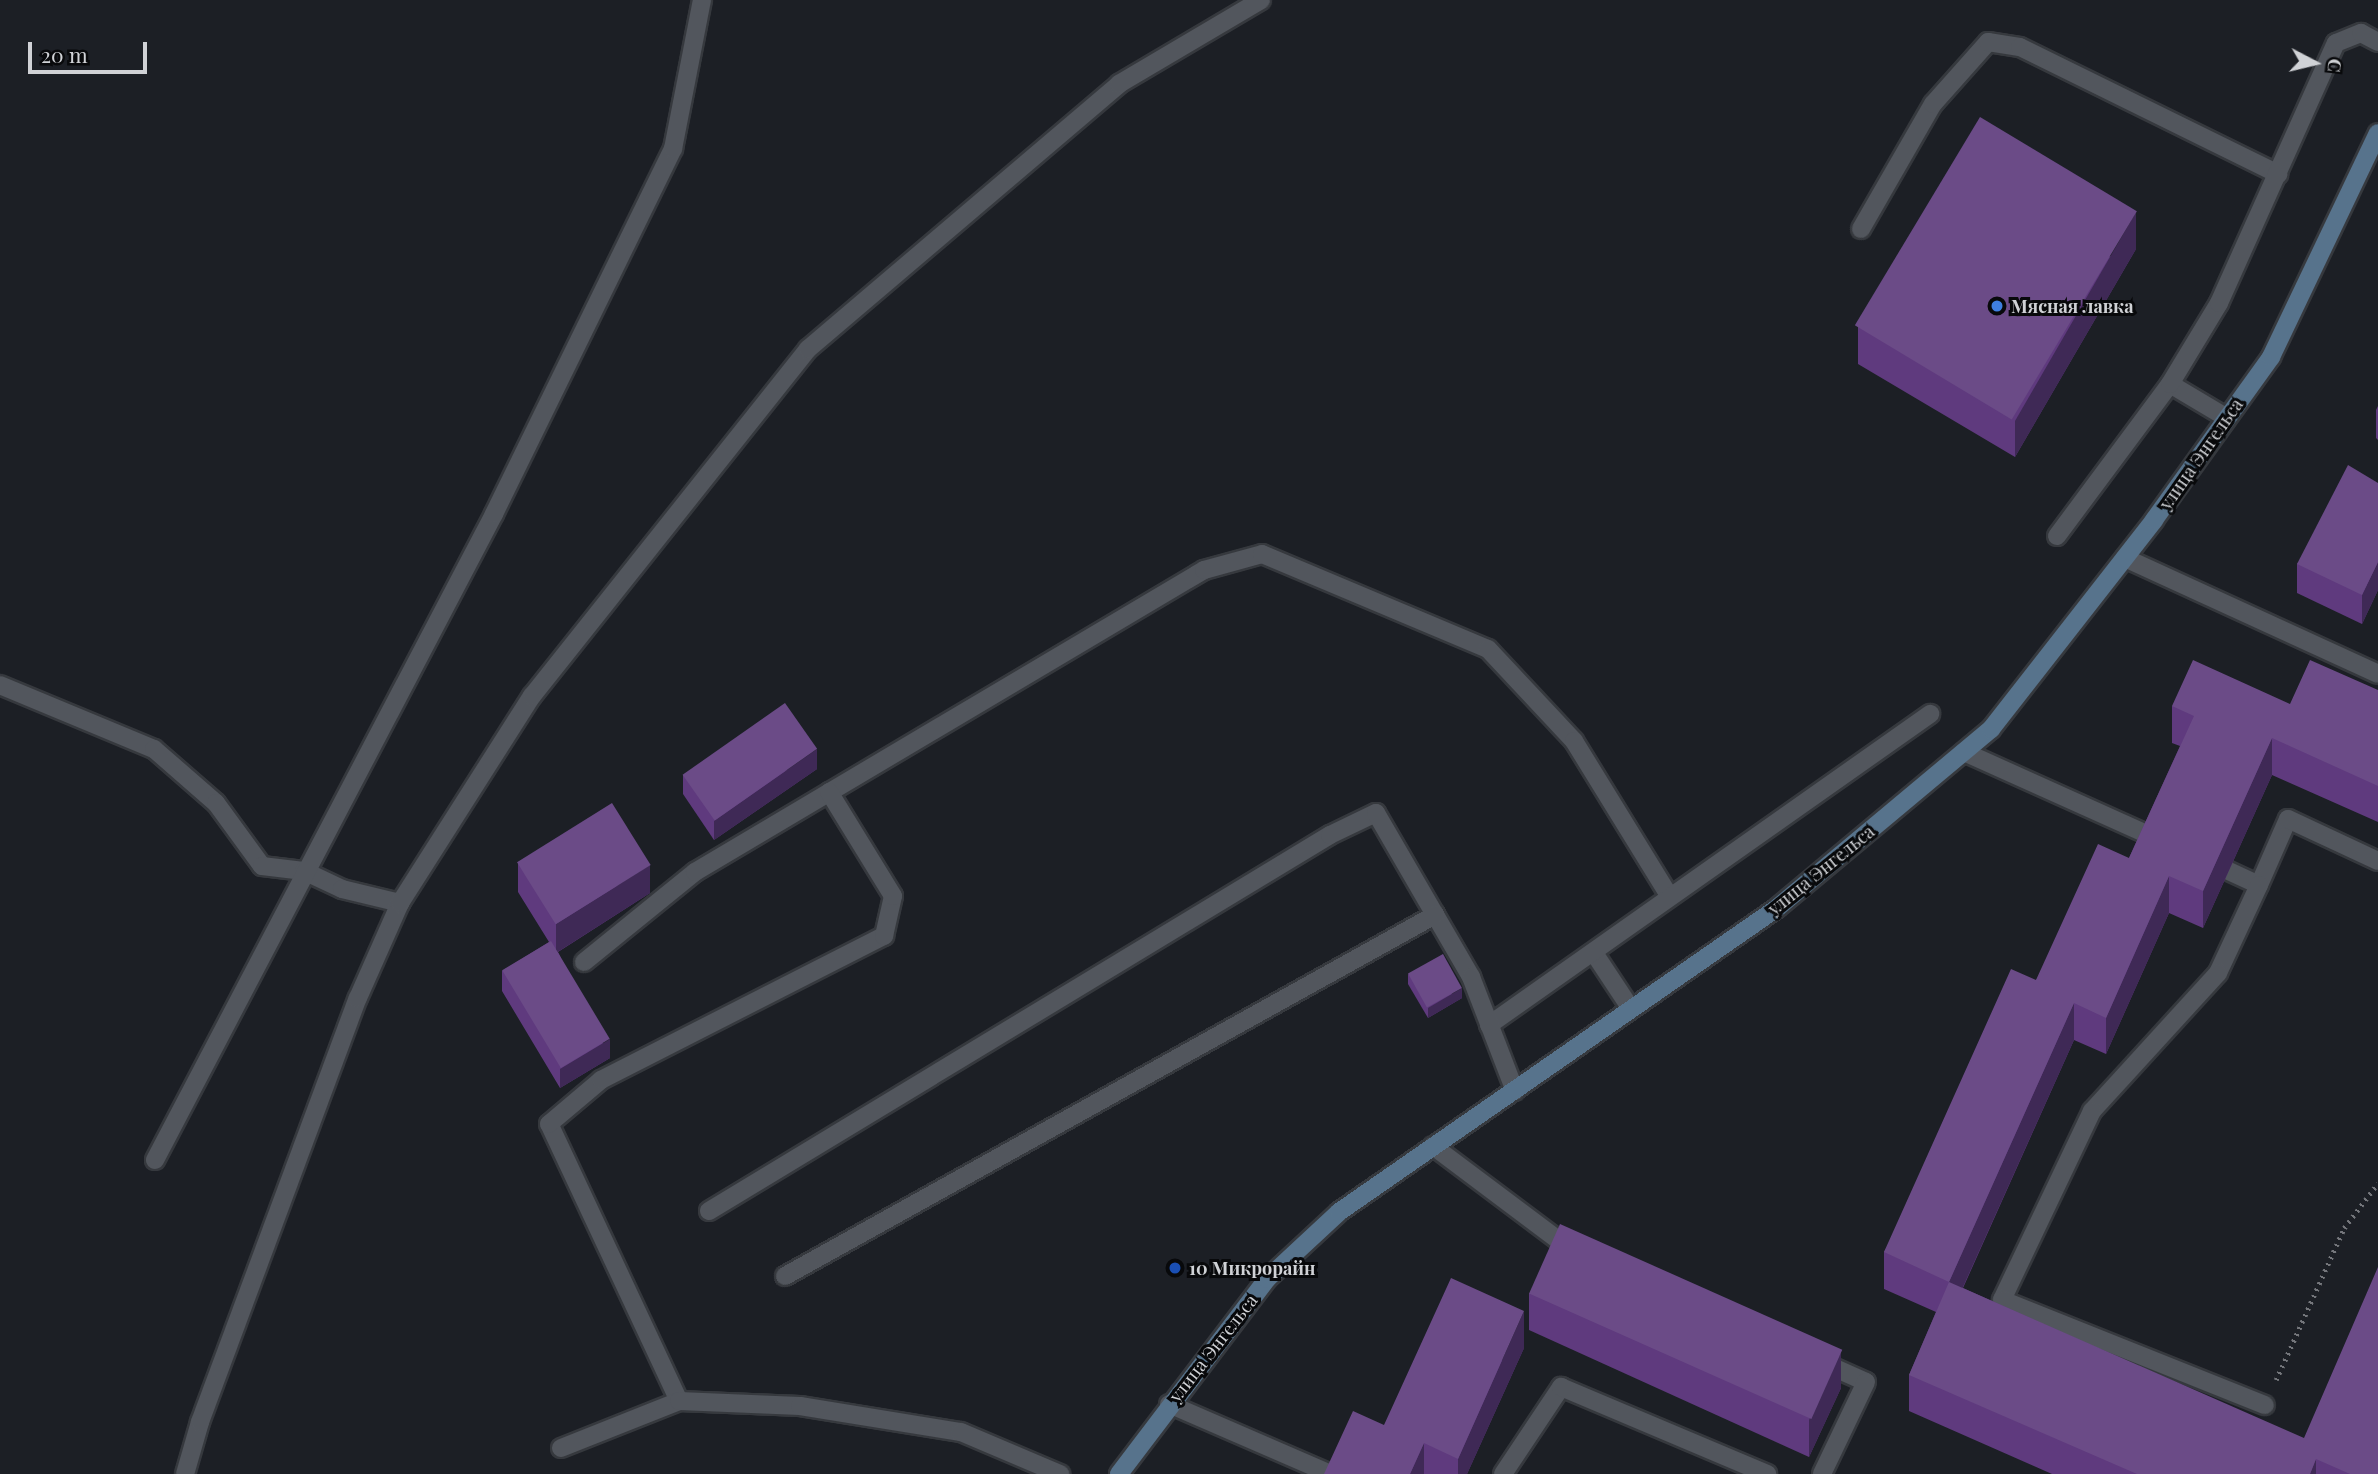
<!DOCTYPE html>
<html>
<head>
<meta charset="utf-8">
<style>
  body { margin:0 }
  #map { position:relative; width:2378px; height:1474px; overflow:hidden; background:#1c1f25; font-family:"Playfair Display",serif }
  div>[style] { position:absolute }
  .path>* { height:4.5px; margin-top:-2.25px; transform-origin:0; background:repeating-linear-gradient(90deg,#74767b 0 2px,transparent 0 7px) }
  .roads { filter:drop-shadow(2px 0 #36393e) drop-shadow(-2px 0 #36393e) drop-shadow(0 2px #36393e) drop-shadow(0 -2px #36393e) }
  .lane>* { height:18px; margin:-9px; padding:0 9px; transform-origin:9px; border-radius:9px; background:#52565d }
  .secondary>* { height:18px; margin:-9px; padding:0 9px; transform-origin:9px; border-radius:9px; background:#57738c }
  .wall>* { inset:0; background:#5f3a7e }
  .shaded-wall>* { inset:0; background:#3f2956 }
  .building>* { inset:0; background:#6b4b87; transform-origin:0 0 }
  .dots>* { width:19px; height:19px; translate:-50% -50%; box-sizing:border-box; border:4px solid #08090b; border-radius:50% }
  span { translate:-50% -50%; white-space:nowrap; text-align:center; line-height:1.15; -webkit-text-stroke:6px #08090b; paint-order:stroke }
  .poi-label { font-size:18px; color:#d0d2d6; font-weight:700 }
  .left { translate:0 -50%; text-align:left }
  .street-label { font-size:18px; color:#d0d2d6 }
  .north { position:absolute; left:2280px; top:28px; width:70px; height:70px; -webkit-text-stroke:5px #08090b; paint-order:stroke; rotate:97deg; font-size:19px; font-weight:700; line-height:28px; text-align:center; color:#d0d2d6 }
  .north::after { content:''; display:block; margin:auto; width:24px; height:32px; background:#d0d2d6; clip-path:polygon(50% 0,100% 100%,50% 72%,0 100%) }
  .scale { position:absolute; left:28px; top:42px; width:119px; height:32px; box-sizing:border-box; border:4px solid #d0d2d6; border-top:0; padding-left:9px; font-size:21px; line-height:24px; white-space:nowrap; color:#d0d2d6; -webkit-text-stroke:5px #08090b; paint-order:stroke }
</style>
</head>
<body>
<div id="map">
  <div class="path">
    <div style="left:2276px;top:1380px;width:167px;rotate:-65.9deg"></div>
    <div style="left:2344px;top:1228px;width:56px;rotate:-52.9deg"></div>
  </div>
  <div class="roads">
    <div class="lane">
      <div style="left:1861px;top:229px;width:144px;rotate:-60.1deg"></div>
      <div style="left:1933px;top:104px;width:83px;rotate:-48.4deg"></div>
      <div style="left:1988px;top:42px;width:32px;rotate:9deg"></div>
      <div style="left:2020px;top:47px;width:288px;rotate:26.2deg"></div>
      <div style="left:2170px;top:384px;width:66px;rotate:30.8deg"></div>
      <div style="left:2057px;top:536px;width:189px;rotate:-53.4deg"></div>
      <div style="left:2170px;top:384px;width:95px;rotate:-58.8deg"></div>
      <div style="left:2219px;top:303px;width:285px;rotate:-65.8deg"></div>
      <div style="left:2336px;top:43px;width:27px;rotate:-22deg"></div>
      <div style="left:2361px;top:33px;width:19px;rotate:28deg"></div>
      <div style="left:2125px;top:558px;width:278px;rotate:24.6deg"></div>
      <div style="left:0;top:685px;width:167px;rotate:22.6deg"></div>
      <div style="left:154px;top:749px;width:82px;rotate:41.1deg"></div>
      <div style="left:216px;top:803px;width:78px;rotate:53.9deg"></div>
      <div style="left:262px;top:866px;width:42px;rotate:6.8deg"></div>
      <div style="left:304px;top:871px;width:42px;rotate:25.3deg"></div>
      <div style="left:342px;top:889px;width:60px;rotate:13.6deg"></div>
      <div style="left:1964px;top:752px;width:217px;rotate:24.2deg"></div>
      <div style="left:2207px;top:861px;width:57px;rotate:24.8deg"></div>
      <div style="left:2259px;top:885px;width:72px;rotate:-66.3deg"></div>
      <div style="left:2288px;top:819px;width:99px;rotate:25deg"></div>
      <div style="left:2259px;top:885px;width:97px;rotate:115deg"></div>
      <div style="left:2218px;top:973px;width:187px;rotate:132.4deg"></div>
      <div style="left:2092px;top:1111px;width:209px;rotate:115.5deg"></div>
      <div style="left:2002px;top:1300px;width:283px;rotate:21.8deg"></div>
      <div style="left:1594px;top:953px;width:67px;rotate:56.5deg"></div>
      <div style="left:584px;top:962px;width:143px;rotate:-39deg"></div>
      <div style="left:695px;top:872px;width:592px;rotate:-30.68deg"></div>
      <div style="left:1204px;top:570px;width:60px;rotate:-15.4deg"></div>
      <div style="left:1262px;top:554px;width:245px;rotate:22.8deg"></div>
      <div style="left:1488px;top:649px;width:126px;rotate:46.9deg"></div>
      <div style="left:1574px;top:741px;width:183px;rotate:58.4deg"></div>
      <div style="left:1489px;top:1025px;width:540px;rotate:-35.19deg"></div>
      <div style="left:1433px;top:1146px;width:175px;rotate:36.9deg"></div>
      <div style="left:155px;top:1160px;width:730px;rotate:-62.31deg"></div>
      <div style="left:494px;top:514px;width:407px;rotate:-63.9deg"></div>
      <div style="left:673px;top:149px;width:152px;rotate:-79deg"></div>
      <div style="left:709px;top:1211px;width:726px;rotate:-31.19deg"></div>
      <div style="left:1330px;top:835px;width:51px;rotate:-25.6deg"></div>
      <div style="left:1376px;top:813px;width:190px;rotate:59.9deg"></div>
      <div style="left:1471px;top:977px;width:122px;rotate:68.9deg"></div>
      <div style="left:785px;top:1276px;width:744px;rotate:-29.05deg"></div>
      <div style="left:1819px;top:1361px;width:51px;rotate:24.1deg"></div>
      <div style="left:1866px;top:1382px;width:102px;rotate:115.6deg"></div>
      <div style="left:679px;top:1401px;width:306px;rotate:-115.1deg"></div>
      <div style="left:549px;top:1124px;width:68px;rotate:-40.2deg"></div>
      <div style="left:601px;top:1080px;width:318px;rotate:-27deg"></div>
      <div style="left:884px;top:936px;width:41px;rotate:-77.3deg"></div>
      <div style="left:893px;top:896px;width:122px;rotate:-121.6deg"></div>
      <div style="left:1169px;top:1404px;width:176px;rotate:23.4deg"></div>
      <div style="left:561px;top:1448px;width:127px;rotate:-21.7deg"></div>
      <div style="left:679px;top:1401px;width:121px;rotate:2.4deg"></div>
      <div style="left:800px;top:1406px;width:163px;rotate:9.2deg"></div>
      <div style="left:961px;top:1432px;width:108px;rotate:23deg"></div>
      <div style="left:185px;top:1474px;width:54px;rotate:-73.9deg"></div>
      <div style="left:200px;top:1422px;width:452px;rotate:-69.6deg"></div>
      <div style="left:358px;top:998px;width:104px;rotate:-66.1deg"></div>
      <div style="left:400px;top:903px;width:246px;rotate:-57.5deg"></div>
      <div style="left:532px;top:696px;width:443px;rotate:-51.5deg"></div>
      <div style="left:808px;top:349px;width:409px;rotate:-40.4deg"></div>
      <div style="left:1119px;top:84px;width:165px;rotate:-30.6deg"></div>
      <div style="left:1503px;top:1474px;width:105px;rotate:-56.3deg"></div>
      <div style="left:1561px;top:1387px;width:224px;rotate:22.9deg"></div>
    </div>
    <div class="secondary">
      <div style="left:1119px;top:1474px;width:245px;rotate:-52.8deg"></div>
      <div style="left:1267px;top:1279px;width:98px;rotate:-42.9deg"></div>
      <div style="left:1339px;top:1212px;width:533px;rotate:-34.76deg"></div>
      <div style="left:1777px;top:908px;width:279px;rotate:-39.9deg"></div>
      <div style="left:1991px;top:729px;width:265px;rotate:-52deg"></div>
      <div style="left:2154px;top:520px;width:201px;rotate:-54.3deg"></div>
      <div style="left:2271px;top:357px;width:248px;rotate:-64.5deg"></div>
    </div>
  </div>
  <div class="wall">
    <div style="clip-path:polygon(2136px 249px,2015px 457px,1858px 364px,1858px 327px)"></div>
    <div style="clip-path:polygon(2378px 406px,2378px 440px,2376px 438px,2376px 410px)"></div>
    <div style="clip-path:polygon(2378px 483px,2378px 590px,2362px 624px,2297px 593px,2297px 564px)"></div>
    <div style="clip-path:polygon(2378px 690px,2378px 822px,2272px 775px,2203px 928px,2169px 913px,2106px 1054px,2074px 1040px,1963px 1288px,2378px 1474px,2052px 1474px,1909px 1411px,1909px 1375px,1936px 1312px,1884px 1289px,1884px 1252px,2036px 980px,2129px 858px,2180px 746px,2172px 743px,2172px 706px,2290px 704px)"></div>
    <div style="clip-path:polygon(817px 769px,714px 840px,683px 794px,683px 775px)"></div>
    <div style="clip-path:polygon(518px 863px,650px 893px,558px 952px,610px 1058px,560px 1088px,502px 991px,502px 971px,549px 942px,518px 892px)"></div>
    <div style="clip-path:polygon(1408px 974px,1462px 998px,1428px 1018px,1408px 984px)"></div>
    <div style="clip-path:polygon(1529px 1293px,1841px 1388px,1809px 1457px,1529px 1330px)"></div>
    <div style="clip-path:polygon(1524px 1348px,1467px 1474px,1324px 1474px,1384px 1425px)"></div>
  </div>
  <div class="shaded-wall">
    <div style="clip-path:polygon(2136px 212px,2136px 249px,2015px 457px,2015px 421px)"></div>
    <div style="clip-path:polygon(2378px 562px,2378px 590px,2362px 624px,2362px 595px)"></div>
    <div style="clip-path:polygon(2272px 738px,2272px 775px,2203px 928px,2203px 891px)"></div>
    <div style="clip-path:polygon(817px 749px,817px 769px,714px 840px,714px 821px)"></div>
    <div style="clip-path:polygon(650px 865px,650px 893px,556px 953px,556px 924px)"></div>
    <div style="clip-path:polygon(2169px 876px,2169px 913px,2106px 1054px,2106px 1018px)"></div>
    <div style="clip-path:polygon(1462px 988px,1462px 998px,1428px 1018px,1428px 1008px)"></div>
    <div style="clip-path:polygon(2074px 1003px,2074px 1040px,1949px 1318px,1949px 1282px)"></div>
    <div style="clip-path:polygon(610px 1039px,610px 1058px,560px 1088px,560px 1069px)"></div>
    <div style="clip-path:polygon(1524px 1311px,1524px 1348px,1467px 1474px,1458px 1474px,1458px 1459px)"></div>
    <div style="clip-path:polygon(1841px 1352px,1841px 1388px,1809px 1457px,1809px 1420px)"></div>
    <div style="clip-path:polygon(1424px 1443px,1424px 1474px,1410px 1474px)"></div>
    <div style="clip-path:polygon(2316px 1459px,2316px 1474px,2310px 1474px)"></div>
  </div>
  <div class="building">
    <div style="left:1980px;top:117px;width:183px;height:243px;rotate:31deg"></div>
    <div style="clip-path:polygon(2348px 465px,2378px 483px,2378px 562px,2362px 595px,2297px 564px)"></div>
    <div style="clip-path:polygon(2193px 660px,2290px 704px,2310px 660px,2378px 690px,2378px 786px,2272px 738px,2203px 891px,2169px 876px,2106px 1018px,2074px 1003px,1949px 1282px,1884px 1252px,2011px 969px,2036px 980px,2098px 844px,2129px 858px,2194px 716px,2172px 706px)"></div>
    <div style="left:785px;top:703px;width:56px;height:125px;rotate:55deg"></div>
    <div style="left:612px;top:803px;width:73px;height:112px;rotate:58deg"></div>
    <div style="left:551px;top:941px;width:114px;height:57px;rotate:59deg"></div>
    <div style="left:1443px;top:954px;width:39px;height:40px;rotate:61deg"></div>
    <div style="left:1560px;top:1224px;width:309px;height:76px;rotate:24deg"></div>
    <div style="clip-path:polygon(2378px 1267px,2378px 1474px,2350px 1474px,2316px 1459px,2310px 1474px,2137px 1474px,1909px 1375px,1949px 1282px,2304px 1438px)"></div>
    <div style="clip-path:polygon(1451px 1278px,1524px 1311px,1458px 1459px,1424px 1443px,1410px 1474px,1324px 1474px,1353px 1411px,1384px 1425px)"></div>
  </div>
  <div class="dots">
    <div style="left:1997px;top:306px;background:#3f7fe0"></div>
    <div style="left:1175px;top:1268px;background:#1a4fb4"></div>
  </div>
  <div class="poi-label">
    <span class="left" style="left:2011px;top:306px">Мясная лавка</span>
    <span class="left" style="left:1189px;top:1268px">10 Микрорайн</span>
  </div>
  <div class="street-label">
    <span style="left:2201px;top:454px;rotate:-55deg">улица Энгельса</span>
    <span style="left:1821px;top:870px;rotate:-39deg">улица Энгельса</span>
    <span style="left:1213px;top:1348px;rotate:-52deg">улица Энгельса</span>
  </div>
  <div class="north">С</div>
  <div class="scale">20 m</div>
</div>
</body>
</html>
